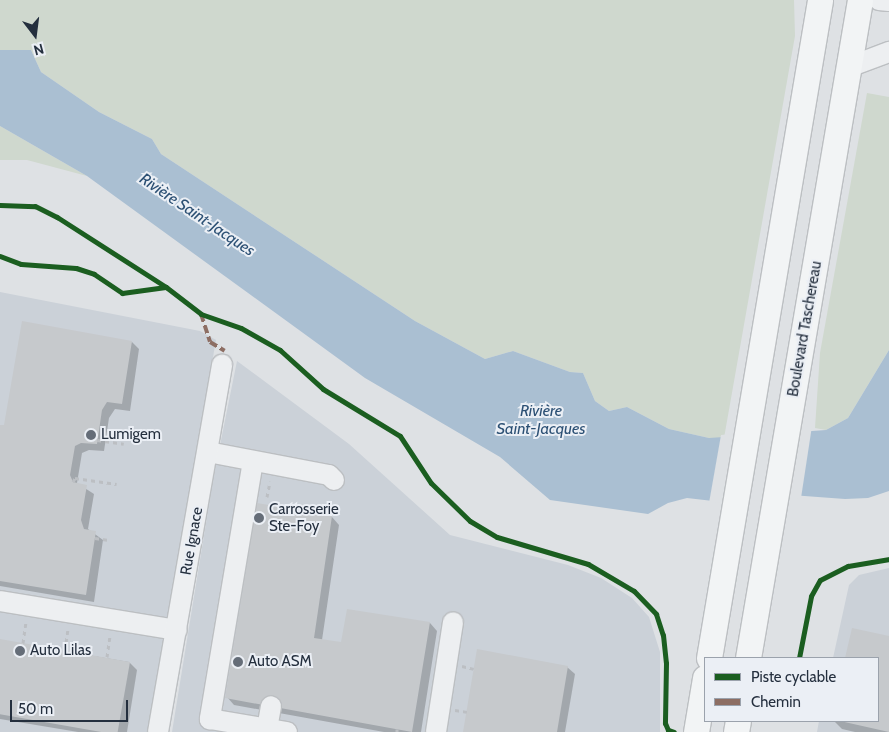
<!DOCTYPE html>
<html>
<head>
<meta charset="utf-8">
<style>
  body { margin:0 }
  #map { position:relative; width:889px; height:732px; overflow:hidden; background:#dee1e4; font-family:Cabin,sans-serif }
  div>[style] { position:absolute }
  .built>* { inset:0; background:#cbd1d8 }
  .green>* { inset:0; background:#cfd8ce }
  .water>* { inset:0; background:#aabfd2 }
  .pier>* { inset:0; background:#dee1e4 }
  .shadow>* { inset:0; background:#0003 }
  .building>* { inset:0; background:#c6c9cc; transform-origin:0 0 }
  .path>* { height:3px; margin-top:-1.5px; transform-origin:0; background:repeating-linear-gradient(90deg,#bcbfc3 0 4px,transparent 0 8px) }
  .roads { filter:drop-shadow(1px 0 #bcbfc2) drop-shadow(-1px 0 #bcbfc2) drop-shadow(0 1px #bcbfc2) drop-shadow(0 -1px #bcbfc2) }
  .minor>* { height:20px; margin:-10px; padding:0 10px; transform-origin:10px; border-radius:10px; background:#edeff1 }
  .major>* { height:25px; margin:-12.5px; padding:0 12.5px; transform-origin:12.5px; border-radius:12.5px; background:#f2f4f5 }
  .quiet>* { height:4px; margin-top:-2px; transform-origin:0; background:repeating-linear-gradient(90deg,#8d6e63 0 8px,transparent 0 12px) }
  .cycleway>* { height:5px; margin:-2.5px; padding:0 2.5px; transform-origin:2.5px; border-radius:2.5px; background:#1b5e20 }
  .dots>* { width:14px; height:14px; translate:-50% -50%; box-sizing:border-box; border:2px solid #ebeff5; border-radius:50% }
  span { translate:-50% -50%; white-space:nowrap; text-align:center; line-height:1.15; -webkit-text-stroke:4px #ebeff5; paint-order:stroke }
  .street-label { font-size:15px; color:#242f3e }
  .poi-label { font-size:15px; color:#242f3e }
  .left { translate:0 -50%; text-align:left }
  .water-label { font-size:16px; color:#2c5074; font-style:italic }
  .legend { position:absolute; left:704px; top:657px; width:175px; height:65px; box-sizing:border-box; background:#ebeff5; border:1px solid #9ba2ac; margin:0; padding:6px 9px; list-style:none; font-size:15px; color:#242f3e }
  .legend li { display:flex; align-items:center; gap:10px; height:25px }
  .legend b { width:25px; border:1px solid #9ba2ac }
  .north { position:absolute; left:10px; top:10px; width:50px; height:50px; -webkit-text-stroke:4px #ebeff5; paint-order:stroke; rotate:165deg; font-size:14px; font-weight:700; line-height:20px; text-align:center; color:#242f3e }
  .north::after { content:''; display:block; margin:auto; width:18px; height:22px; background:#242f3e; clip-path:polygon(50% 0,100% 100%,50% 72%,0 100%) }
  .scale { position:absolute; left:10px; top:700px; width:118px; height:22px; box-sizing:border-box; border:2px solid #242f3e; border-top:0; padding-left:6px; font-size:15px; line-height:18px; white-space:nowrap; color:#242f3e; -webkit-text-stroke:4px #ebeff5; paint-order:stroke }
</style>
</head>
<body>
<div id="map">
  <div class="built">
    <div style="clip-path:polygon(0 292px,200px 331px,216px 340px,147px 732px,0 732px)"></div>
    <div style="clip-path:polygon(237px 361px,349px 444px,450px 535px,568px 565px,601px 578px,632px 598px,649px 617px,660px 652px,660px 732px,172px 732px,213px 480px)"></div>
    <div style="clip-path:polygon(889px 568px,889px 732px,817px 732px,819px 721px,878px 721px,878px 658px,833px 658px,849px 585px,859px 575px)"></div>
  </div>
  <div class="green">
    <div style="clip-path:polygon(0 0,794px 0,795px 36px,724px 438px,709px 438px,669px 429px,627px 407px,609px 411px,595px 401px,583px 373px,570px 372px,513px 351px,485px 359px,415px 321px,161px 154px,152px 139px,99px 112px,41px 72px,31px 50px,0 50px)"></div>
    <div style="clip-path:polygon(867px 93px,889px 97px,889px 350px,848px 418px,826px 430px,815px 428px,820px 353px)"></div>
    <div style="clip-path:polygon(0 126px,87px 176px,27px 160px,0 160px)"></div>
  </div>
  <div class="water">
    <div style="clip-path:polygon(0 50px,31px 50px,41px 72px,99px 112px,152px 139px,161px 154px,415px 321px,485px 359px,513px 351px,570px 372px,583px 373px,595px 401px,609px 411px,627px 407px,669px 429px,709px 438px,826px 430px,848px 418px,889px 350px,889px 491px,868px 498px,845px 499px,791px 495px,713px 501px,687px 498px,668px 503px,648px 514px,550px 500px,500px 457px,365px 378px,87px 176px,0 126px)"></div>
  </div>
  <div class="pier">
    <div style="clip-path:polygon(812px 426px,801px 498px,709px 503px,721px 435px)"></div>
  </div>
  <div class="shadow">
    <div style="clip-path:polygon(132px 342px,139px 349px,130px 411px,115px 409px,109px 418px,104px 451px,89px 450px,82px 453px,77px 483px,94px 494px,88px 529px,103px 540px,94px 602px,0 586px,0 426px,5px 427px)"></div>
    <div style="clip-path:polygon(258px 505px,332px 517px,339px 525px,322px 640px,343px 644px,430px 623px,437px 631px,421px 732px,384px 732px,234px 705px,227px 697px)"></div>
    <div style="clip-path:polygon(853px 629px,889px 637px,889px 732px,855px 732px,842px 729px,834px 721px,878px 721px,878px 658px,846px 658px)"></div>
    <div style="clip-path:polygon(0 640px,129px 662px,137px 670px,127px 732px,78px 732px,0 719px)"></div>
    <div style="clip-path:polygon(567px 667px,575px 674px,565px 732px,465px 732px)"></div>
  </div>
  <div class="building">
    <div style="clip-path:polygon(22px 321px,132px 341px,122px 404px,107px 402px,102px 410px,97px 444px,81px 443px,75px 446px,70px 475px,73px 482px,87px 485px,81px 520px,84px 529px,96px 531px,86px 595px,0 581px,0 425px,4px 425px)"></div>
    <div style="clip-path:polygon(257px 503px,332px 516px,314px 638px,341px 642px,347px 609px,430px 622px,412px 732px,225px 698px)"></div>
    <div style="clip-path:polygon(852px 628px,889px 636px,889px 732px,840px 721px,878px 721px,878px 658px,845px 658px)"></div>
    <div style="left:0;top:639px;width:132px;height:74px;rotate:10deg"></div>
    <div style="clip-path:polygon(477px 649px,568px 666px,557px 732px,463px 732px)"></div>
  </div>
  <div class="path">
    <div style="left:97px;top:440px;width:27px;rotate:8deg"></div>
    <div style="left:73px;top:482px;width:4px;rotate:-63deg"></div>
    <div style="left:75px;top:478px;width:42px;rotate:8.1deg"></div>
    <div style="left:267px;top:497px;width:16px;rotate:-79deg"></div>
    <div style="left:95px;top:538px;width:14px;rotate:8deg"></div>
    <div style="left:23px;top:643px;width:22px;rotate:-82deg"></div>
    <div style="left:65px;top:650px;width:22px;rotate:-82deg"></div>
    <div style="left:107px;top:657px;width:21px;rotate:-82deg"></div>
    <div style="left:462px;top:666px;width:12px;rotate:14deg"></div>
    <div style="left:455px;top:710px;width:12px;rotate:9deg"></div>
    <div style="left:397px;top:732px;width:3px;rotate:-90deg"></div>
  </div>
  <div class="roads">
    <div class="minor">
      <div style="left:879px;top:0;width:10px;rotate:6deg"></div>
      <div style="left:849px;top:67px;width:43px;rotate:-20.6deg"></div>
      <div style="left:208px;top:452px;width:123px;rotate:10.8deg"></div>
      <div style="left:329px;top:475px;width:7px;rotate:45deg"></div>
      <div style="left:253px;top:461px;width:262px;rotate:99.5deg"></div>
      <div style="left:210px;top:719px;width:78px;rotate:9.6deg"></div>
      <div style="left:0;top:601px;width:179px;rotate:9.3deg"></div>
      <div style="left:267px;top:729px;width:23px;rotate:-80deg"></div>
      <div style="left:158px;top:732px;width:373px;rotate:-80.1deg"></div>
      <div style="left:436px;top:732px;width:111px;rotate:-81.2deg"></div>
    </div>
    <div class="major">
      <div style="left:709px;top:658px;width:667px;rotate:-80.42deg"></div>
      <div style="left:748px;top:658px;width:667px;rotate:-80.34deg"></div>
      <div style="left:696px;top:732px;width:55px;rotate:-80.5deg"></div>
      <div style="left:736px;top:732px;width:11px;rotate:-80deg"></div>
    </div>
  </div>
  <div class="quiet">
    <div style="left:201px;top:314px;width:29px;rotate:72deg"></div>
    <div style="left:210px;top:342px;width:17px;rotate:31deg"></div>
  </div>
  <div class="cycleway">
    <div style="left:0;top:205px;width:35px;rotate:2deg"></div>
    <div style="left:35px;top:206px;width:25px;rotate:27deg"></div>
    <div style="left:57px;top:217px;width:130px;rotate:32.7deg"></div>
    <div style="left:166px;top:287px;width:44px;rotate:37.6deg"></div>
    <div style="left:201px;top:314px;width:42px;rotate:19.3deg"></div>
    <div style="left:241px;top:328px;width:45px;rotate:29.4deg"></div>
    <div style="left:280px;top:350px;width:58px;rotate:42.2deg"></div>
    <div style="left:323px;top:389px;width:90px;rotate:31.4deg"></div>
    <div style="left:400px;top:436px;width:56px;rotate:56.6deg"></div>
    <div style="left:431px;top:483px;width:54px;rotate:44.3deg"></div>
    <div style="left:470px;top:521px;width:31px;rotate:31deg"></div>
    <div style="left:497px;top:537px;width:95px;rotate:16.5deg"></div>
    <div style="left:588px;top:564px;width:53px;rotate:30.4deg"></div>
    <div style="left:634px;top:591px;width:32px;rotate:46deg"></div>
    <div style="left:656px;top:614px;width:22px;rotate:72deg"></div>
    <div style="left:663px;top:635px;width:28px;rotate:84deg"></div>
    <div style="left:666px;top:663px;width:60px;rotate:91deg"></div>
    <div style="left:665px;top:723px;width:8px;rotate:67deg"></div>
    <div style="left:668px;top:730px;width:6px;rotate:18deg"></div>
    <div style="left:0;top:256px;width:22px;rotate:21deg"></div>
    <div style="left:21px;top:264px;width:55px;rotate:4.2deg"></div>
    <div style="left:76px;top:268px;width:19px;rotate:18deg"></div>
    <div style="left:94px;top:274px;width:34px;rotate:34deg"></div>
    <div style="left:122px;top:293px;width:44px;rotate:-7.8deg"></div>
    <div style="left:799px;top:658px;width:63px;rotate:-79deg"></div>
    <div style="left:811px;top:596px;width:18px;rotate:-61deg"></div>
    <div style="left:820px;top:580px;width:31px;rotate:-27deg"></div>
    <div style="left:848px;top:566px;width:42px;rotate:-9.7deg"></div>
  </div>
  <div class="dots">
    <div style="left:91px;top:435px;background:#656d78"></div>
    <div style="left:259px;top:518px;background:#656d78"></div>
    <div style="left:20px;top:651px;background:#656d78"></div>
    <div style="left:238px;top:662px;background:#656d78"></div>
  </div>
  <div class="street-label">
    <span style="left:805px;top:329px;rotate:-80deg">Boulevard Taschereau</span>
    <span style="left:192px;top:541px;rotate:-80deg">Rue Ignace</span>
  </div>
  <div class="poi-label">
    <span class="left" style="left:101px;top:435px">Lumigem</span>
    <span class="left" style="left:269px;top:518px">Carrosserie<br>Ste-Foy</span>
    <span class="left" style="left:30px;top:651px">Auto Lilas</span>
    <span class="left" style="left:248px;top:662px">Auto ASM</span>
  </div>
  <div class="water-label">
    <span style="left:197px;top:215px;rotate:34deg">Rivière Saint-Jacques</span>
    <span style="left:541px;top:420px">Rivière<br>Saint-Jacques</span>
  </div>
  <ul class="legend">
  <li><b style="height:6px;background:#1b5e20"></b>Piste cyclable</li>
  <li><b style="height:6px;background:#8d6e63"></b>Chemin</li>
  </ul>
  <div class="north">N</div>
  <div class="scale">50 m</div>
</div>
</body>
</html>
